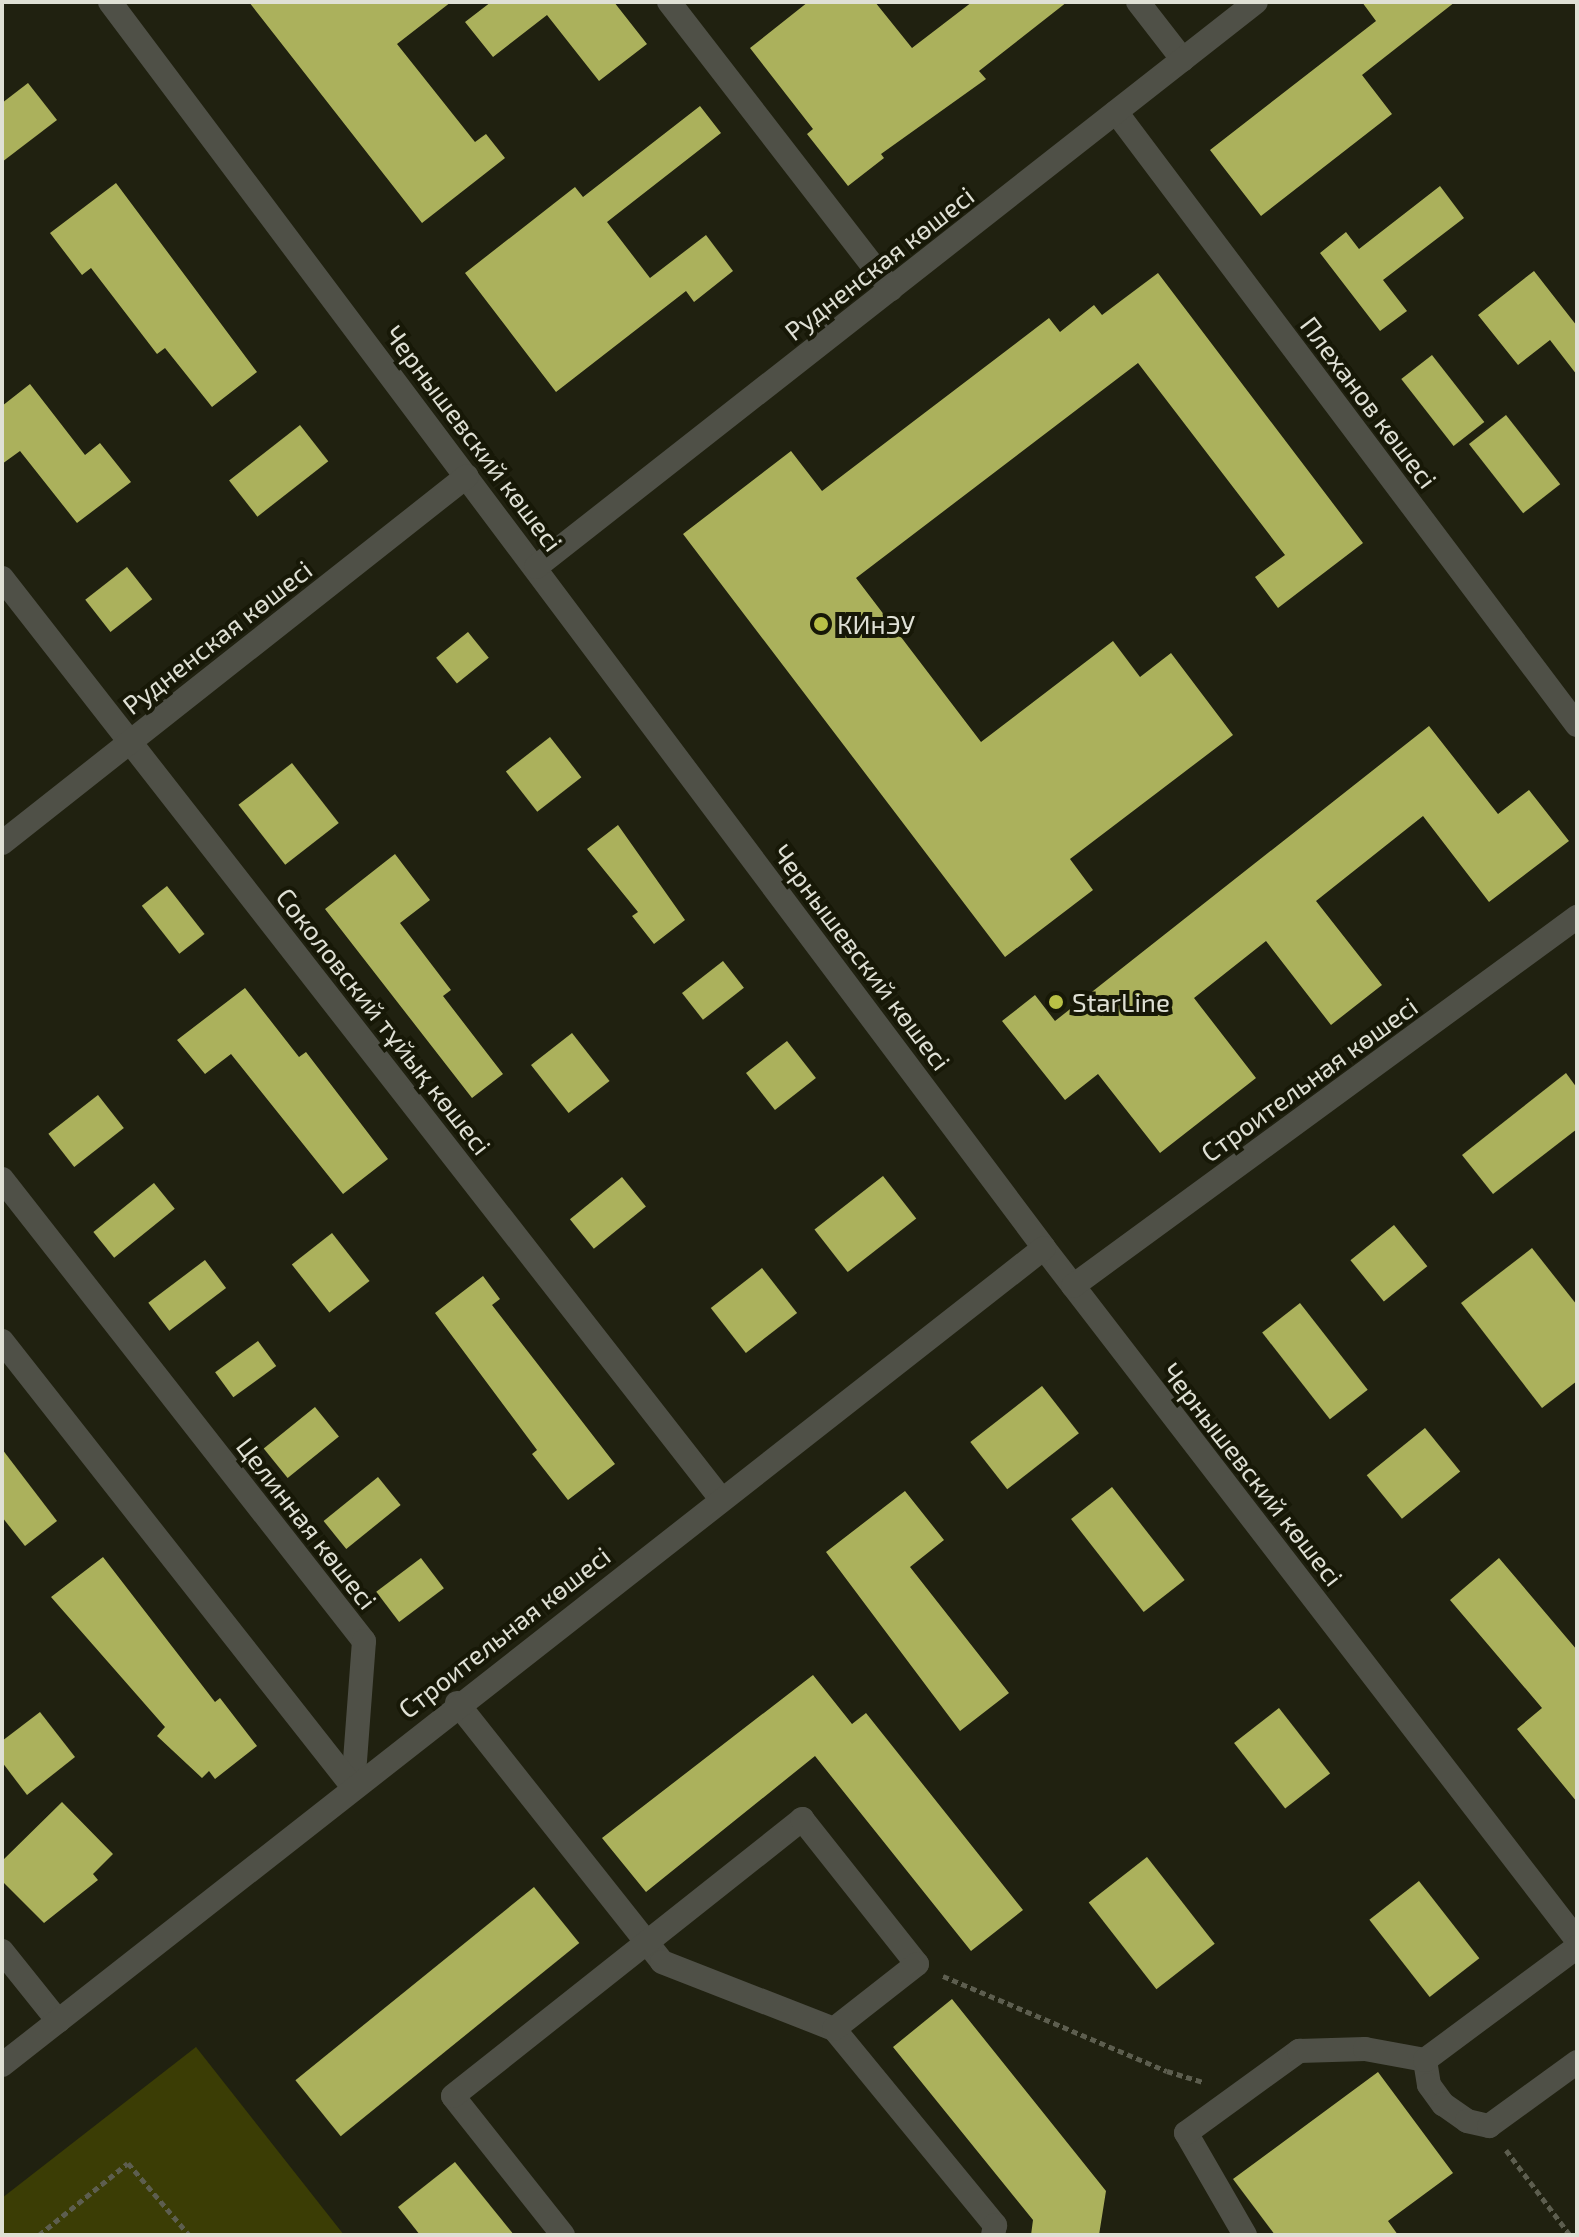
<!DOCTYPE html>
<html>
<head>
<meta charset="utf-8">
<style>
  body { margin:0 }
  #map { position:relative; width:1579px; height:2237px; overflow:hidden; background:#202110; font-family:"Exo 2",sans-serif }
  div>[style] { position:absolute }
  .green>* { inset:0; background:#3b3d05 }
  .building>* { inset:0; background:#abb15c; transform-origin:0 0 }
  .path>* { height:5px; margin-top:-2.5px; transform-origin:0; background:repeating-linear-gradient(90deg,#5d5e4f 0 6px,transparent 0 10px) }
  .minor>* { height:24px; margin:-12px; padding:0 12px; transform-origin:12px; border-radius:12px; background:#4f5047 }
  .dots>* { width:22px; height:22px; translate:-50% -50%; box-sizing:border-box; border:4px solid #171807; border-radius:50% }
  span { translate:-50% -50%; white-space:nowrap; text-align:center; line-height:1.15; -webkit-text-stroke:8px #171807; paint-order:stroke }
  .street-label { font-size:26px; color:#dfe0d5 }
  .poi-label { font-size:26px; color:#dfe0d5 }
  .left { translate:0 -50%; text-align:left }
  .frame { position:absolute; inset:0; border:4px solid #dfe0d5; pointer-events:none }
</style>
</head>
<body>
<div id="map">
  <div class="green">
    <div style="clip-path:polygon(196px 2047px,344px 2235px,2px 2235px,2px 2198px)"></div>
  </div>
  <div class="building">
    <div style="clip-path:polygon(249px 2px,451px 2px,397px 44px,475px 142px,486px 134px,505px 158px,422px 223px)"></div>
    <div style="clip-path:polygon(491px 2px,614px 2px,647px 44px,599px 81px,547px 15px,493px 57px,465px 22px)"></div>
    <div style="clip-path:polygon(808px 2px,875px 2px,912px 48px,972px 2px,1067px 2px,979px 71px,986px 79px,881px 154px,884px 158px,848px 186px,807px 134px,813px 129px,750px 48px)"></div>
    <div style="clip-path:polygon(1362px 2px,1455px 2px,1362px 75px,1392px 114px,1261px 216px,1210px 150px,1376px 21px)"></div>
    <div style="clip-path:polygon(28px 83px,57px 120px,2px 162px,2px 103px)"></div>
    <div style="clip-path:polygon(700px 106px,721px 133px,607px 222px,650px 278px,706px 235px,733px 271px,694px 302px,686px 291px,556px 392px,465px 273px,575px 187px,583px 197px)"></div>
    <div style="clip-path:polygon(116px 183px,257px 372px,212px 407px,165px 348px,157px 354px,91px 268px,82px 275px,50px 233px)"></div>
    <div style="clip-path:polygon(1440px 186px,1464px 218px,1383px 280px,1407px 311px,1380px 331px,1320px 253px,1346px 232px,1359px 249px)"></div>
    <div style="clip-path:polygon(1534px 271px,1577px 326px,1577px 375px,1550px 340px,1518px 365px,1478px 315px)"></div>
    <div style="clip-path:polygon(1158px 273px,1363px 543px,1278px 608px,1255px 577px,1285px 555px,1138px 363px,856px 578px,981px 742px,1113px 641px,1140px 677px,1171px 653px,1233px 735px,1070px 859px,1093px 890px,1005px 957px,683px 534px,791px 451px,822px 491px,1049px 318px,1060px 332px,1094px 305px,1102px 315px)"></div>
    <div style="left:1432px;top:355px;width:85px;height:39px;rotate:52deg"></div>
    <div style="clip-path:polygon(30px 384px,85px 455px,100px 443px,131px 482px,77px 523px,20px 451px,2px 464px,2px 406px)"></div>
    <div style="left:1506px;top:415px;width:88px;height:47px;rotate:52deg"></div>
    <div style="left:300px;top:425px;width:46px;height:90px;rotate:52deg"></div>
    <div style="left:127px;top:567px;width:41px;height:53px;rotate:52deg"></div>
    <div style="left:468px;top:632px;width:33px;height:41px;rotate:51deg"></div>
    <div style="clip-path:polygon(1429px 726px,1498px 814px,1529px 790px,1569px 841px,1489px 902px,1423px 816px,1316px 901px,1382px 985px,1331px 1025px,1266px 941px,1194px 998px,1256px 1078px,1160px 1153px,1098px 1074px,1065px 1100px,1002px 1021px,1035px 995px,1055px 1021px)"></div>
    <div style="left:550px;top:737px;width:51px;height:56px;rotate:52deg"></div>
    <div style="left:292px;top:763px;width:76px;height:68px;rotate:52deg"></div>
    <div style="clip-path:polygon(618px 825px,685px 920px,654px 944px,632px 916px,638px 912px,587px 849px)"></div>
    <div style="clip-path:polygon(395px 854px,430px 900px,400px 923px,451px 990px,443px 996px,503px 1074px,472px 1098px,325px 909px)"></div>
    <div style="left:167px;top:886px;width:61px;height:32px;rotate:52deg"></div>
    <div style="left:723px;top:961px;width:34px;height:52px;rotate:52deg"></div>
    <div style="clip-path:polygon(245px 988px,299px 1057px,306px 1052px,388px 1159px,343px 1194px,231px 1054px,205px 1074px,177px 1040px)"></div>
    <div style="left:572px;top:1033px;width:61px;height:52px;rotate:52deg"></div>
    <div style="left:787px;top:1041px;width:47px;height:52px;rotate:52deg"></div>
    <div style="clip-path:polygon(1566px 1073px,1577px 1088px,1577px 1129px,1493px 1194px,1462px 1155px)"></div>
    <div style="left:98px;top:1095px;width:42px;height:63px;rotate:52deg"></div>
    <div style="left:883px;top:1176px;width:54px;height:87px;rotate:52deg"></div>
    <div style="left:622px;top:1177px;width:38px;height:67px;rotate:51deg"></div>
    <div style="left:154px;top:1183px;width:33px;height:78px;rotate:51deg"></div>
    <div style="left:1394px;top:1225px;width:53px;height:56px;rotate:51deg"></div>
    <div style="left:332px;top:1233px;width:61px;height:51px;rotate:52deg"></div>
    <div style="clip-path:polygon(1532px 1248px,1577px 1305px,1577px 1381px,1542px 1408px,1461px 1303px)"></div>
    <div style="left:205px;top:1260px;width:35px;height:71px;rotate:53deg"></div>
    <div style="left:762px;top:1268px;width:57px;height:65px;rotate:52deg"></div>
    <div style="clip-path:polygon(483px 1276px,500px 1299px,492px 1305px,615px 1464px,568px 1500px,532px 1454px,537px 1450px,435px 1313px)"></div>
    <div style="left:1300px;top:1303px;width:110px;height:48px;rotate:52deg"></div>
    <div style="left:258px;top:1341px;width:31px;height:53px;rotate:54deg"></div>
    <div style="left:1042px;top:1386px;width:60px;height:91px;rotate:52deg"></div>
    <div style="left:315px;top:1407px;width:38px;height:66px;rotate:51deg"></div>
    <div style="left:1425px;top:1428px;width:56px;height:75px;rotate:51deg"></div>
    <div style="clip-path:polygon(2px 1449px,57px 1521px,25px 1546px,2px 1517px)"></div>
    <div style="left:378px;top:1477px;width:36px;height:70px;rotate:51deg"></div>
    <div style="left:1112px;top:1487px;width:118px;height:52px;rotate:52deg"></div>
    <div style="clip-path:polygon(905px 1491px,944px 1540px,910px 1567px,1009px 1693px,960px 1731px,826px 1552px)"></div>
    <div style="clip-path:polygon(103px 1557px,215px 1702px,220px 1698px,257px 1746px,215px 1779px,209px 1771px,202px 1778px,157px 1736px,165px 1727px,51px 1597px)"></div>
    <div style="left:421px;top:1558px;width:38px;height:56px;rotate:53deg"></div>
    <div style="clip-path:polygon(1499px 1558px,1577px 1650px,1577px 1802px,1517px 1729px,1542px 1708px,1450px 1600px)"></div>
    <div style="clip-path:polygon(813px 1675px,852px 1724px,866px 1713px,1023px 1910px,971px 1951px,815px 1756px,646px 1892px,602px 1838px)"></div>
    <div style="left:1279px;top:1708px;width:83px;height:57px;rotate:52deg"></div>
    <div style="clip-path:polygon(40px 1712px,75px 1757px,27px 1795px,2px 1762px,2px 1741px)"></div>
    <div style="clip-path:polygon(62px 1802px,113px 1854px,93px 1874px,98px 1880px,44px 1923px,2px 1881px,2px 1861px)"></div>
    <div style="left:1147px;top:1857px;width:110px;height:74px;rotate:52deg"></div>
    <div style="left:1419px;top:1881px;width:98px;height:63px;rotate:52deg"></div>
    <div style="left:534px;top:1887px;width:72px;height:307px;rotate:51deg"></div>
    <div style="clip-path:polygon(952px 1999px,1106px 2191px,1099px 2235px,1031px 2235px,1033px 2220px,893px 2047px)"></div>
    <div style="clip-path:polygon(1378px 2072px,1453px 2173px,1388px 2221px,1398px 2235px,1275px 2235px,1233px 2179px)"></div>
    <div style="clip-path:polygon(455px 2162px,514px 2235px,420px 2235px,398px 2207px)"></div>
  </div>
  <div class="path">
    <div style="left:943px;top:1976px;width:243px;rotate:23deg"></div>
    <div style="left:1167px;top:2071px;width:39px;rotate:17deg"></div>
    <div style="left:1506px;top:2150px;width:106px;rotate:53deg"></div>
    <div style="left:39px;top:2235px;width:114px;rotate:-39deg"></div>
    <div style="left:128px;top:2163px;width:94px;rotate:49.7deg"></div>
  </div>
  <div class="minor">
    <div style="left:110px;top:2px;width:1557px;rotate:53.14deg"></div>
    <div style="left:1044px;top:1248px;width:873px;rotate:52.4deg"></div>
    <div style="left:669px;top:2px;width:363px;rotate:52.3deg"></div>
    <div style="left:1138px;top:2px;width:73px;rotate:52.2deg"></div>
    <div style="left:1116px;top:112px;width:767px;rotate:53.06deg"></div>
    <div style="left:536px;top:567px;width:915px;rotate:-38.12deg"></div>
    <div style="left:2px;top:578px;width:1168px;rotate:52.02deg"></div>
    <div style="left:2px;top:843px;width:592px;rotate:-38.28deg"></div>
    <div style="left:2px;top:1179px;width:587px;rotate:51.92deg"></div>
    <div style="left:364px;top:1641px;width:146px;rotate:94.3deg"></div>
    <div style="left:1073px;top:1286px;width:625px;rotate:-36.21deg"></div>
    <div style="left:2px;top:1341px;width:568px;rotate:51.8deg"></div>
    <div style="left:457px;top:1703px;width:330px;rotate:51.6deg"></div>
    <div style="left:662px;top:1962px;width:185px;rotate:21.3deg"></div>
    <div style="left:834px;top:2029px;width:254px;rotate:50.6deg"></div>
    <div style="left:995px;top:2225px;width:10px;rotate:101deg"></div>
    <div style="left:2px;top:1951px;width:90px;rotate:51.3deg"></div>
    <div style="left:1425px;top:2060px;width:25px;rotate:81deg"></div>
    <div style="left:1429px;top:2085px;width:24px;rotate:54deg"></div>
    <div style="left:1443px;top:2104px;width:29px;rotate:35deg"></div>
    <div style="left:1467px;top:2121px;width:23px;rotate:13deg"></div>
    <div style="left:1489px;top:2126px;width:109px;rotate:-36deg"></div>
    <div style="left:2px;top:2065px;width:1324px;rotate:-38.1deg"></div>
    <div style="left:563px;top:2235px;width:177px;rotate:-128.4deg"></div>
    <div style="left:453px;top:2096px;width:446px;rotate:-38.4deg"></div>
    <div style="left:802px;top:1819px;width:185px;rotate:51.6deg"></div>
    <div style="left:917px;top:1964px;width:105px;rotate:141.9deg"></div>
    <div style="left:1245px;top:2235px;width:118px;rotate:-120deg"></div>
    <div style="left:1186px;top:2133px;width:140px;rotate:-36deg"></div>
    <div style="left:1299px;top:2051px;width:66px;rotate:-1.7deg"></div>
    <div style="left:1365px;top:2049px;width:61px;rotate:10.4deg"></div>
    <div style="left:1425px;top:2060px;width:189px;rotate:-36.6deg"></div>
  </div>
  <div class="dots">
    <div style="left:821px;top:624px;background:#b9c046"></div>
    <div style="left:1056px;top:1002px;background:#b9c046"></div>
  </div>
  <div class="street-label">
    <span style="left:879px;top:263px;rotate:-38deg">Рудненская көшесі</span>
    <span style="left:1369px;top:402px;rotate:53deg">Плеханов көшесі</span>
    <span style="left:474px;top:438px;rotate:53deg">Чернышевский көшесі</span>
    <span style="left:217px;top:637px;rotate:-38deg">Рудненская көшесі</span>
    <span style="left:862px;top:957px;rotate:53deg">Чернышевский көшесі</span>
    <span style="left:384px;top:1021px;rotate:52deg">Соколовский тұйық көшесі</span>
    <span style="left:1309px;top:1079px;rotate:-36deg">Строительная көшесі</span>
    <span style="left:1253px;top:1474px;rotate:52deg">Чернышевский көшесі</span>
    <span style="left:307px;top:1523px;rotate:52deg">Целинная көшесі</span>
    <span style="left:504px;top:1632px;rotate:-38deg">Строительная көшесі</span>
  </div>
  <div class="poi-label">
    <span class="left" style="left:837px;top:624px">КИнЭУ</span>
    <span class="left" style="left:1072px;top:1002px">StarLine</span>
  </div>
  <div class="frame"></div>
</div>
</body>
</html>
